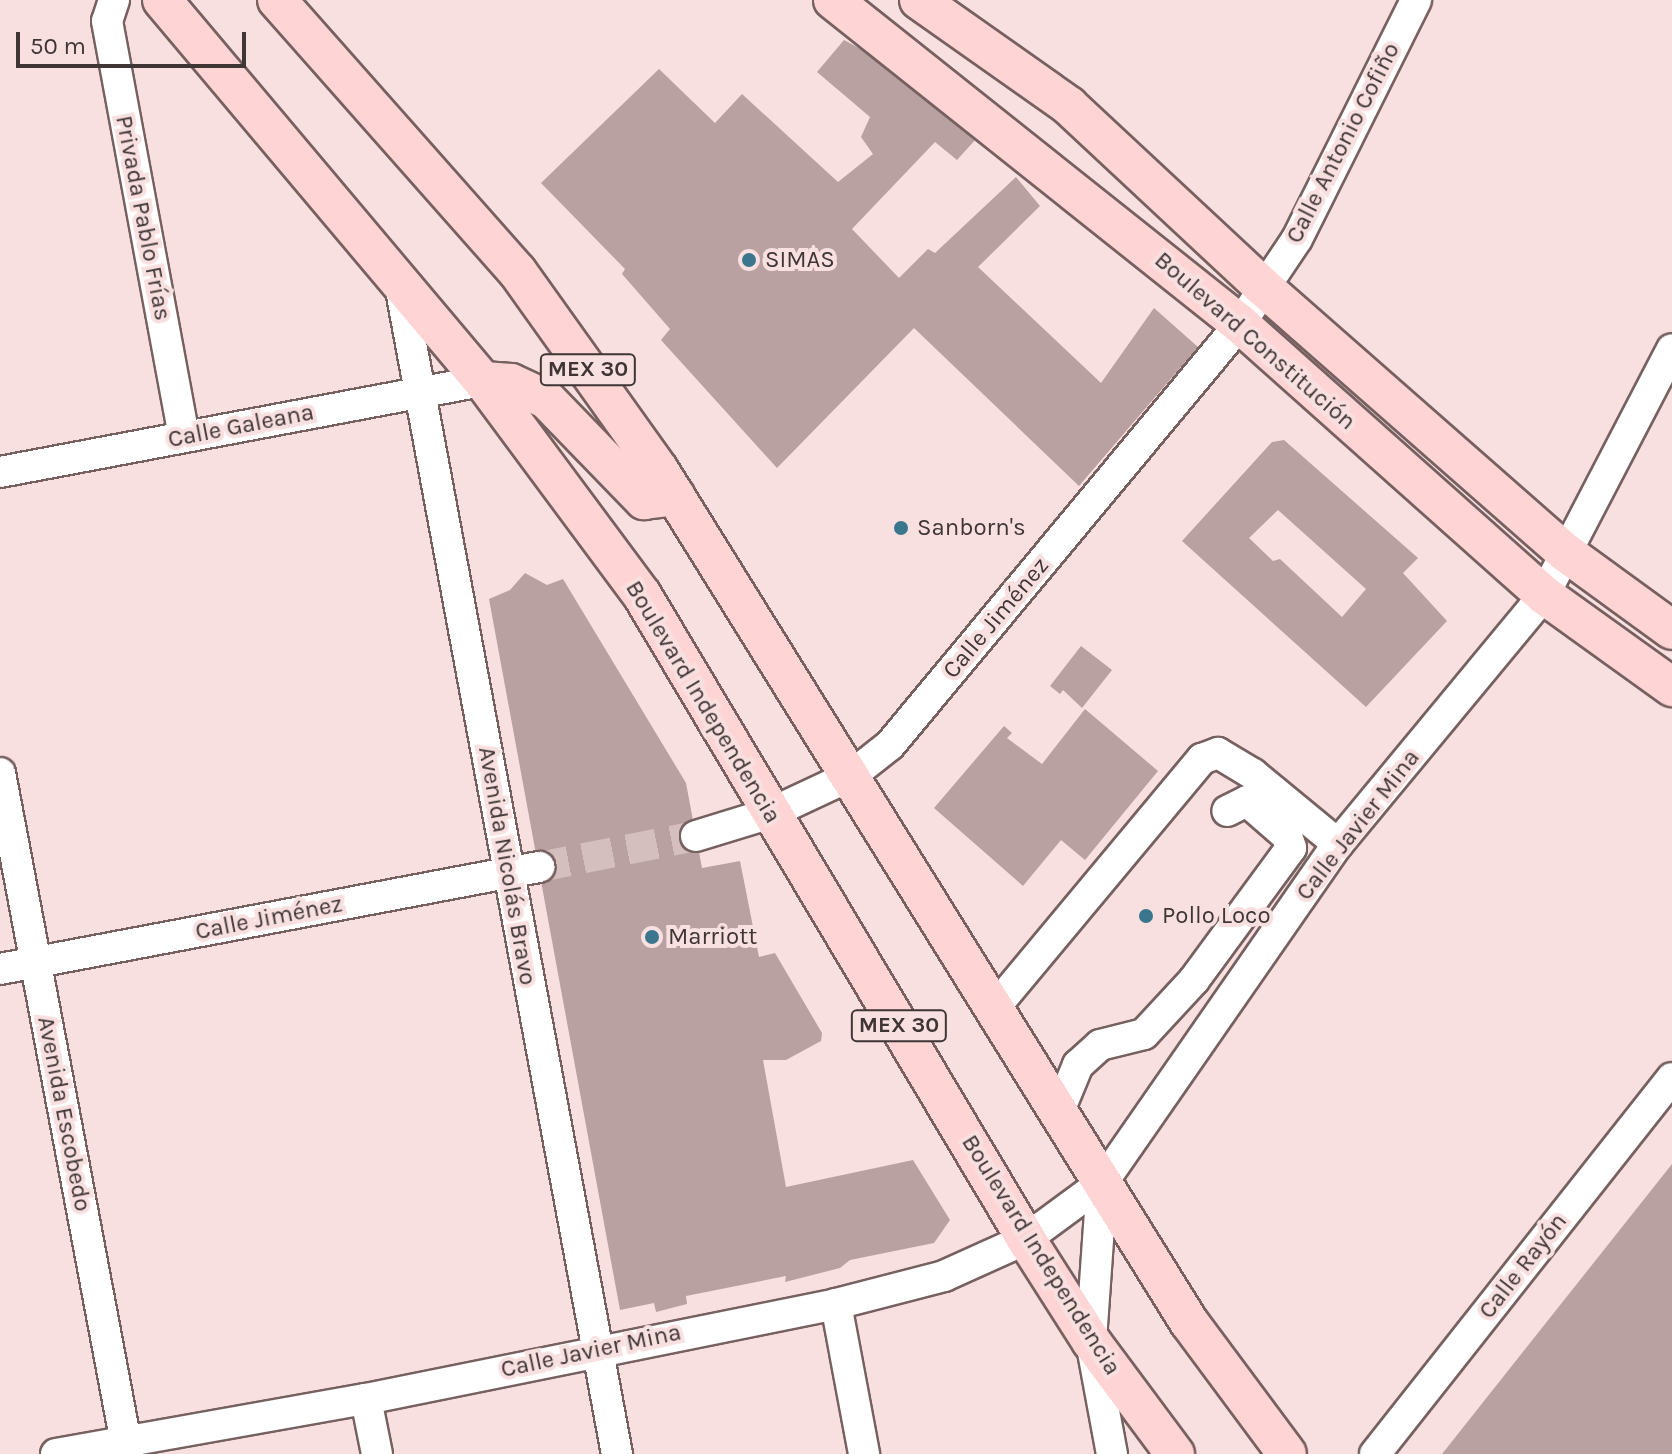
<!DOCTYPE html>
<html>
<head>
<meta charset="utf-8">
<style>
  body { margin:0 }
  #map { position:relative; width:1672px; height:1454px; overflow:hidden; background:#f9e0e0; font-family:Karla,sans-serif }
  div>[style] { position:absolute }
  .building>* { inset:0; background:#b9a1a1 }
  .minor-tunnel>* { height:30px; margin-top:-15px; transform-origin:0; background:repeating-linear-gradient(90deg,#d4bebe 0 30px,transparent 0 45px) }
  .roads { filter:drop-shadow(2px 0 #766060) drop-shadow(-2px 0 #766060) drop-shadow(0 2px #766060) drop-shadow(0 -2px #766060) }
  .minor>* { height:30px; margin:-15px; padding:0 15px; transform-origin:15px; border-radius:15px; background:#fff }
  .major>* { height:38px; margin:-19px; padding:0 19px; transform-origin:19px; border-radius:19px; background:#fed4d4 }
  .dots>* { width:22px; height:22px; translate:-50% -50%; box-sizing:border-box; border:4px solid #f9e0e0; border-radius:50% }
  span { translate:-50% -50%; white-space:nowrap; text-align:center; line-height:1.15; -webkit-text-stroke:8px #f9e0e0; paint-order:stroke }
  .shield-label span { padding:2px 6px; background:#f9e0e0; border:2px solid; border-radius:6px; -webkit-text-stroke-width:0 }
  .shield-label { font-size:22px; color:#3f3535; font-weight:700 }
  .street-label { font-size:24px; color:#3f3535 }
  .poi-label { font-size:24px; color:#3f3535 }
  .left { translate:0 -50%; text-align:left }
  .scale { position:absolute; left:16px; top:32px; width:230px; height:36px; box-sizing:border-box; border:4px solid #3f3535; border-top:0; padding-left:10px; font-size:24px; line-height:28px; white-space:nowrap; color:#3f3535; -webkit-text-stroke:6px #f9e0e0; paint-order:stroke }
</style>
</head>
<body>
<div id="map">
  <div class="building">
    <div style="clip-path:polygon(844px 40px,894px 67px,976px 139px,957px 160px,935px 142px,852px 229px,899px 278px,928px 249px,935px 253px,1016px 177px,1040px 206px,978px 267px,1101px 383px,1154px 308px,1198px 347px,1079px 486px,914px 328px,777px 468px,661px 340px,670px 329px,622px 274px,625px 269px,541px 183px,659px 69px,715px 123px,742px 94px,838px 182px,873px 154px,861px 137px,870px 117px,817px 72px)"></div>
    <div style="clip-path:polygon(evenodd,1284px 440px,1418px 558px,1403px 573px,1447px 621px,1366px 707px,1182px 541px,1272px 442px,1284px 440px,1278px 510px,1366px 589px,1342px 617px,1280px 559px,1273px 561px,1249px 538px,1278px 510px)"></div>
    <div style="clip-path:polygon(525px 573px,547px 585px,563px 579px,686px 783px,702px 868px,740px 861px,759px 957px,775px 953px,822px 1033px,821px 1041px,786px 1060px,763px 1060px,786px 1187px,913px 1160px,950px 1220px,934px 1243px,850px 1260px,840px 1268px,785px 1282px,786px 1276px,686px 1296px,687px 1304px,656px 1312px,654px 1303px,620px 1310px,489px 599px,510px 590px)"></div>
    <div style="clip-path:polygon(1081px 646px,1112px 670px,1082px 708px,1063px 690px,1060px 694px,1050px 686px)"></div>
    <div style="clip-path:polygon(1085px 709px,1158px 771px,1085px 860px,1061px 840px,1023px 886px,934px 808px,1004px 726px,1012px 733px,1007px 738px,1042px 764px)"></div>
    <div style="clip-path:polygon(1672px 1164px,1672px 1454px,1442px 1454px)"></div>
  </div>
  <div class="minor-tunnel">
    <div style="left:539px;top:867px;width:160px;rotate:-11.2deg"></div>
  </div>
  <div class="roads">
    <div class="minor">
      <div style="left:114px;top:0;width:22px;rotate:108deg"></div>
      <div style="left:107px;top:21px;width:423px;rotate:79.5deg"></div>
      <div style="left:399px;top:279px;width:1195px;rotate:79.49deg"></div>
      <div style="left:0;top:472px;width:491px;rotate:-10.7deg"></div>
      <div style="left:0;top:773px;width:693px;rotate:79.35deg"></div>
      <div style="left:696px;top:836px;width:78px;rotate:-17deg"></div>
      <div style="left:771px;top:813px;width:89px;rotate:-25.1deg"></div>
      <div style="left:852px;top:775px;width:48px;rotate:-38.3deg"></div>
      <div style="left:890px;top:745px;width:547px;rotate:-50.26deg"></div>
      <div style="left:1240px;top:324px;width:102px;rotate:-56.2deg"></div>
      <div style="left:1297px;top:239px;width:267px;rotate:-63.5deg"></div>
      <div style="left:0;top:969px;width:549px;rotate:-10.72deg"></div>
      <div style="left:996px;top:1006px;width:322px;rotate:-50.2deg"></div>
      <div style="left:1202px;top:759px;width:17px;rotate:-21deg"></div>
      <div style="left:1218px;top:753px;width:41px;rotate:31deg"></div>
      <div style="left:1253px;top:774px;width:110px;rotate:39.5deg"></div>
      <div style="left:1059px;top:1111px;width:50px;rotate:-67.6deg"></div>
      <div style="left:1078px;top:1065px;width:30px;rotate:-42deg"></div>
      <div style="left:1100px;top:1045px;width:45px;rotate:-14deg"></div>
      <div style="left:1144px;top:1034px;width:74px;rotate:-47.2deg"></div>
      <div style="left:1194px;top:980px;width:164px;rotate:-53.7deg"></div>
      <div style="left:1291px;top:848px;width:13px;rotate:-108deg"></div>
      <div style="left:1287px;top:836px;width:53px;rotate:-138.8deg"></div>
      <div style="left:1247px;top:801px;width:22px;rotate:153deg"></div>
      <div style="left:1102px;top:1183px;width:158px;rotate:94deg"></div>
      <div style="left:1091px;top:1341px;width:115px;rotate:79.5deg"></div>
      <div style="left:836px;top:1304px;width:153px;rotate:79.4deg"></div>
      <div style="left:366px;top:1399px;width:56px;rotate:78.7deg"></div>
      <div style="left:56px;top:1454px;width:315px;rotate:-10.1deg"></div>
      <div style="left:366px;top:1399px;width:480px;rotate:-11.4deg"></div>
      <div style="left:836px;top:1304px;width:112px;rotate:-14.5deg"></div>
      <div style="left:944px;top:1276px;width:90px;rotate:-24.3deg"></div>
      <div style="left:1026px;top:1239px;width:94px;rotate:-36.4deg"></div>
      <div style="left:1102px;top:1183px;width:413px;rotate:-55.2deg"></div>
      <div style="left:1338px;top:844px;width:323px;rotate:-50.4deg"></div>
      <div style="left:1544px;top:595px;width:277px;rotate:-62.5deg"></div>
      <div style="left:1375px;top:1454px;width:479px;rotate:-51.7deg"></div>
    </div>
    <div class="major">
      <div style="left:162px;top:0;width:498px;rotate:49.9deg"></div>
      <div style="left:483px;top:381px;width:267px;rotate:53.4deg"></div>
      <div style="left:642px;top:595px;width:750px;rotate:59.19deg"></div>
      <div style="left:1026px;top:1239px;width:121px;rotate:57.5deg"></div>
      <div style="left:1091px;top:1341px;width:141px;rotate:53.4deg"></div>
      <div style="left:277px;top:0;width:362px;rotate:48.5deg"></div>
      <div style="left:517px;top:271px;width:244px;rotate:54.5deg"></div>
      <div style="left:659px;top:470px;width:1003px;rotate:58.12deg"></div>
      <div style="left:1189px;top:1322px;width:164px;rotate:53.4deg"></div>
      <div style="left:833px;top:0;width:520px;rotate:38.52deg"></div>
      <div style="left:1240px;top:324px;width:407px;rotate:41.7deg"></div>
      <div style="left:1544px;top:595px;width:158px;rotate:35.7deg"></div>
      <div style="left:919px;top:0;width:184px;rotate:35.2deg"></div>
      <div style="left:1069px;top:106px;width:264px;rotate:43deg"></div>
      <div style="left:1262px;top:286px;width:403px;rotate:41.3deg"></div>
      <div style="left:1565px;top:552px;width:132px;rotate:36.1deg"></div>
      <div style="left:483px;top:381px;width:28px;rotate:4deg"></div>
      <div style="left:511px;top:383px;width:38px;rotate:25deg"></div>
      <div style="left:546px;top:399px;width:141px;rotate:45.9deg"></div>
      <div style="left:644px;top:500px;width:32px;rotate:-7deg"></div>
    </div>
  </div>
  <div class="dots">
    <div style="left:749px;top:260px;background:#3b768e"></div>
    <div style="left:901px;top:528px;background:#3b768e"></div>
    <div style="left:1146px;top:916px;background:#3b768e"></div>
    <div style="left:652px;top:937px;background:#3b768e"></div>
  </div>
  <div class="shield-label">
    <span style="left:588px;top:370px">MEX 30</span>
    <span style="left:899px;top:1026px">MEX 30</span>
  </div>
  <div class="street-label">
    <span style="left:1343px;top:143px;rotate:-63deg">Calle Antonio Cofiño</span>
    <span style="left:143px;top:218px;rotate:79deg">Privada Pablo Frías</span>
    <span style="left:1255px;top:341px;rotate:41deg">Boulevard Constitución</span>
    <span style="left:241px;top:426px;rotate:-11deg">Calle Galeana</span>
    <span style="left:996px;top:618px;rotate:-50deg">Calle Jiménez</span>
    <span style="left:703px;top:702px;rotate:59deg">Boulevard Independencia</span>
    <span style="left:1358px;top:825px;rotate:-52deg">Calle Javier Mina</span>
    <span style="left:507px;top:866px;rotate:80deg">Avenida Nicolás Bravo</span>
    <span style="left:269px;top:918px;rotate:-11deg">Calle Jiménez</span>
    <span style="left:64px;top:1114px;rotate:79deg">Avenida Escobedo</span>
    <span style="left:1041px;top:1255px;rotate:58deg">Boulevard Independencia</span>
    <span style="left:1523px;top:1266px;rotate:-52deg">Calle Rayón</span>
    <span style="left:591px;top:1351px;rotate:-12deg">Calle Javier Mina</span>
  </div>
  <div class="poi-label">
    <span class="left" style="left:765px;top:260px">SIMAS</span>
    <span class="left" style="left:917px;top:528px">Sanborn's</span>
    <span class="left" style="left:1162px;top:916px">Pollo Loco</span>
    <span class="left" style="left:668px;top:937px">Marriott</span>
  </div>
  <div class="scale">50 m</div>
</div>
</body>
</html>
